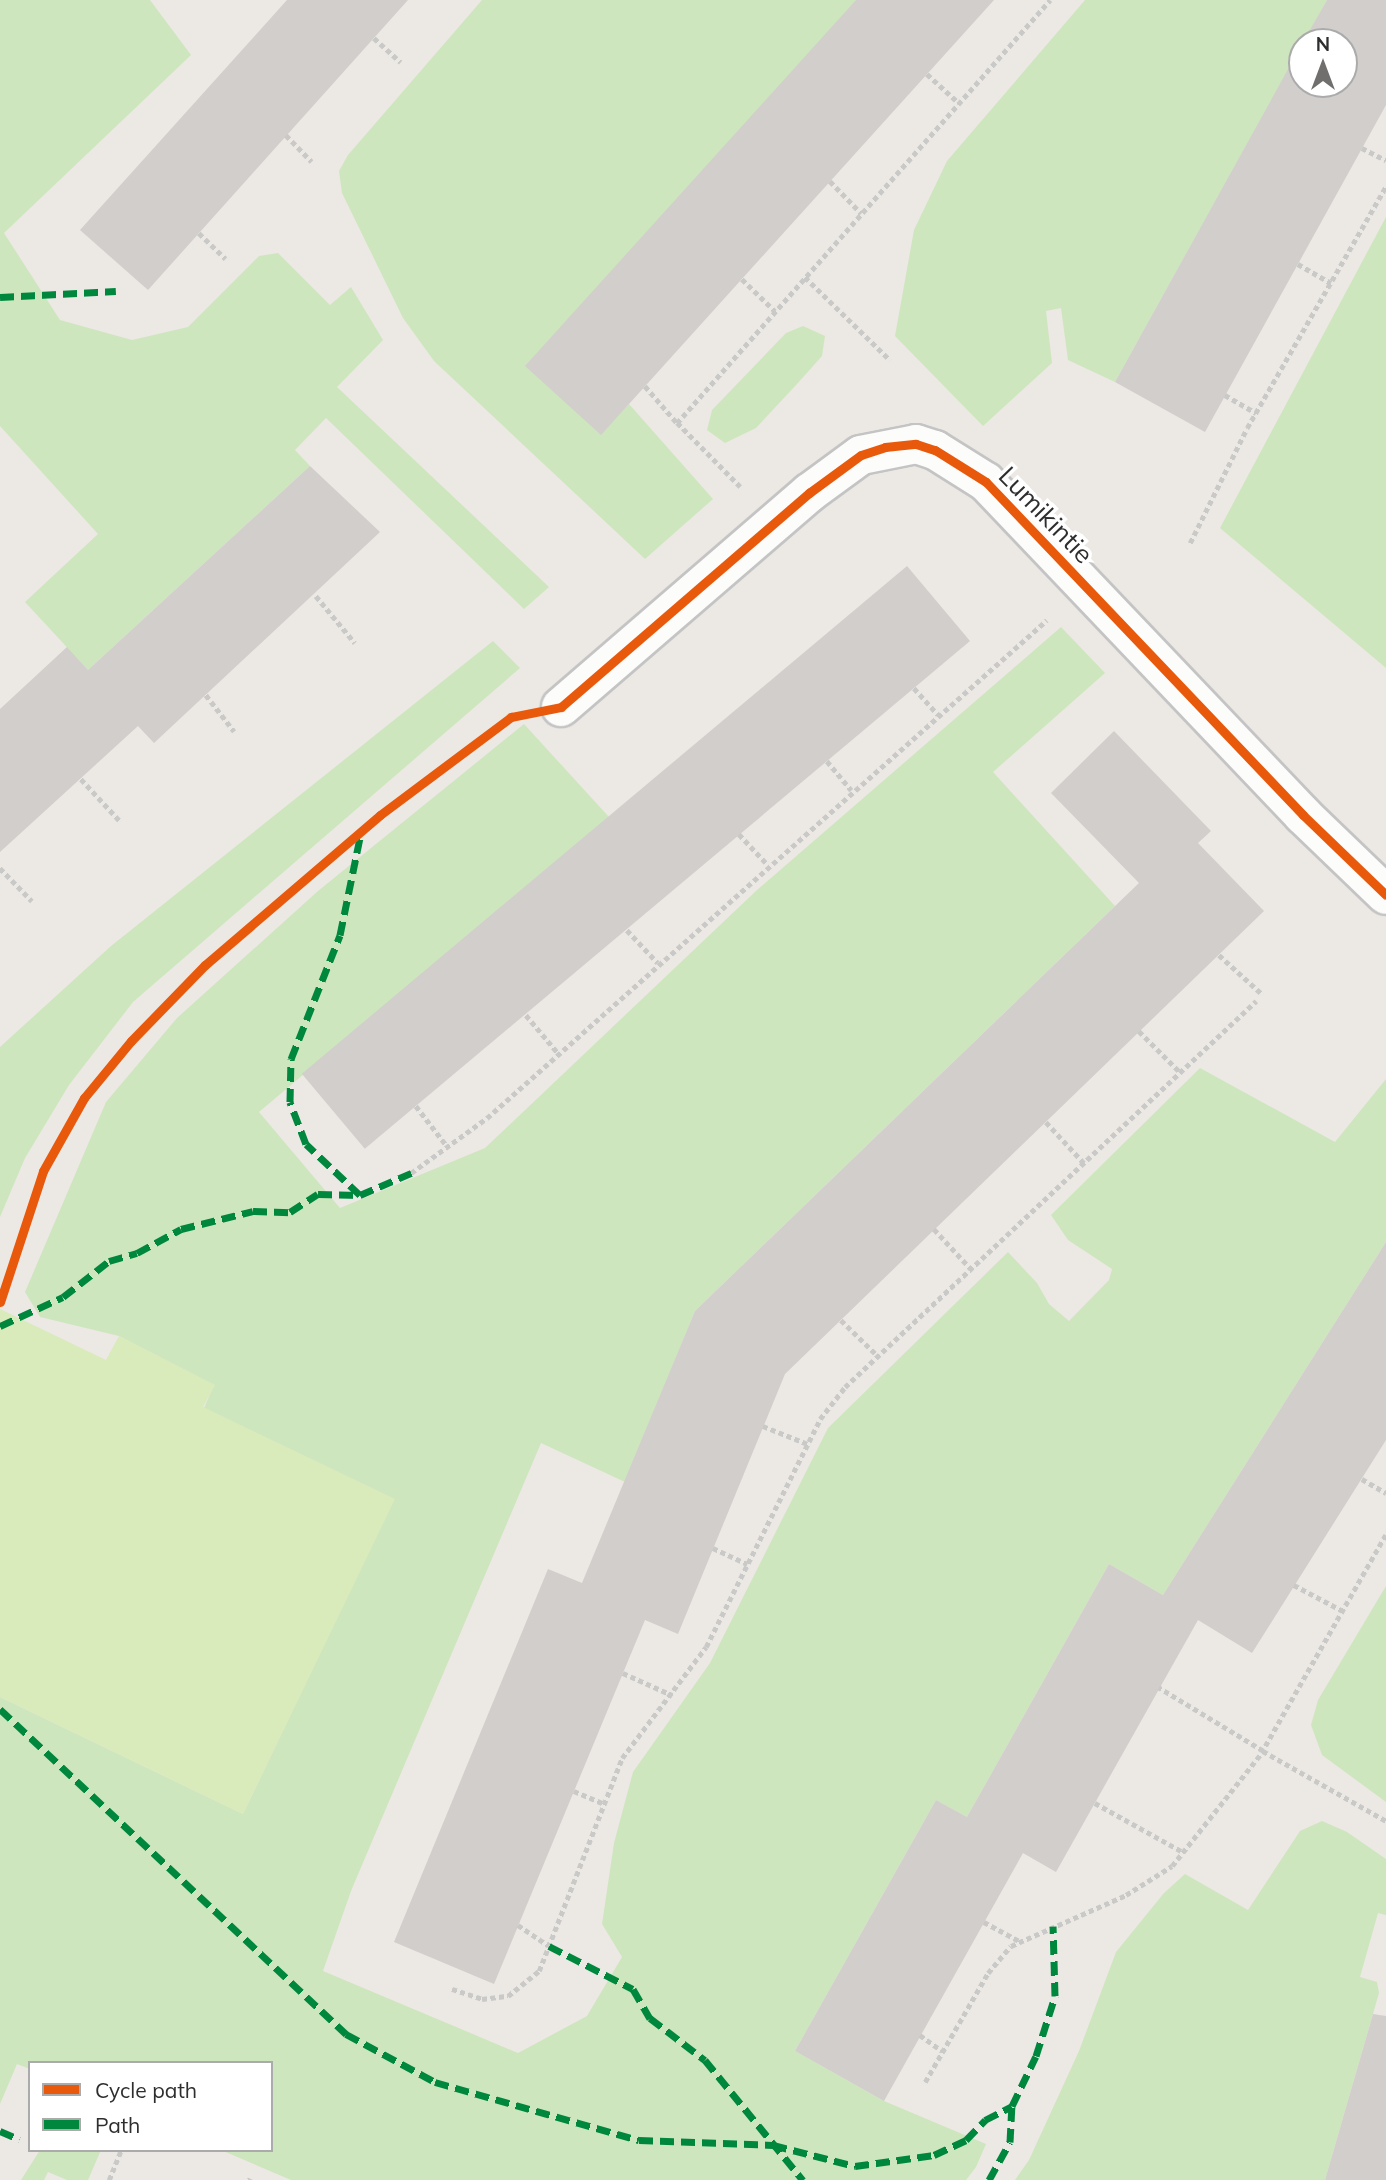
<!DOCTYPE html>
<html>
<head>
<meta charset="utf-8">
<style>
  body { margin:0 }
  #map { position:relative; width:1386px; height:2180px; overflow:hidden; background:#ece8e4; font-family:Mulish,sans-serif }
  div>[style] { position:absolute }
  .green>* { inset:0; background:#cee6be }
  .pitch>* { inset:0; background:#d9eabb }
  .building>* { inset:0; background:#d1cecb; transform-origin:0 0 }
  .path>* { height:4.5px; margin-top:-2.25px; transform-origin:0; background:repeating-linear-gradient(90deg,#c9c9c8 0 5px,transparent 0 8.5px) }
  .roads { filter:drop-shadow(2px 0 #c5c4c5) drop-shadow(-2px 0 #c5c4c5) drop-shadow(0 2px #c5c4c5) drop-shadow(0 -2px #c5c4c5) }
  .street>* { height:38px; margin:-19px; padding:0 19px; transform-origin:19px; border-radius:19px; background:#fcfcfb }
  .quiet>* { height:7px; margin-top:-3.5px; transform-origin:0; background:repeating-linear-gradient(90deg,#00873e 0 14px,transparent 0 21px) }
  .cycleway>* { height:9px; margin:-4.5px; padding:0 4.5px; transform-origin:4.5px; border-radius:4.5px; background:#e8590c }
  span { translate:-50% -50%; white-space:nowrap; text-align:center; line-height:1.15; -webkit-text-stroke:7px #fff; paint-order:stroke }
  .street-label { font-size:26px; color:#2e2e2e }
  .legend { position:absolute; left:28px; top:2061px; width:245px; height:91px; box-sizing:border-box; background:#fff; border:2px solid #ababab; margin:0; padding:9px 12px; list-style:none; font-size:21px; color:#2e2e2e }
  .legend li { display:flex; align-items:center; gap:14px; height:35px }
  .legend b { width:35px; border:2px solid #ababab }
  .north { position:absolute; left:1288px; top:28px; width:70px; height:70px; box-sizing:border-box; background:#fff; border:2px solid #ababab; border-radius:50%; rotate:0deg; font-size:19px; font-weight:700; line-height:28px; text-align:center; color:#2e2e2e }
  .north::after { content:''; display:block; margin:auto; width:24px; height:32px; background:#706f6e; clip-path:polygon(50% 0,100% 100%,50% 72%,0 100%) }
</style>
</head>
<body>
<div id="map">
  <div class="green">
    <div style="clip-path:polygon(0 0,150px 0,191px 55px,4px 233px,60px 320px,132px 340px,188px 327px,259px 256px,278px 253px,330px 305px,351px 287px,383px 340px,337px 387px,549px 587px,524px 609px,326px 418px,295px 450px,310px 466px,88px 670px,25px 602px,98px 534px,0 426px)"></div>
    <div style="clip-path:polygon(482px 0,856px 0,601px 434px,629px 404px,713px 499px,645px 559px,434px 361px,403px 318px,342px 193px,339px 171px,348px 155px)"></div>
    <div style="clip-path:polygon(1085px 0,1327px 0,1115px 382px,1068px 360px,1061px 308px,1046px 311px,1052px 363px,983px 426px,895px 336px,914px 230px,947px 161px)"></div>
    <div style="clip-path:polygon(1386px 217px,1386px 668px,1220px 528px)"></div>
    <div style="clip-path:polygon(803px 326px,825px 336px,822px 356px,797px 384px,756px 428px,725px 443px,707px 430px,712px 410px,786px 333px)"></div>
    <div style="clip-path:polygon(1061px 627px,1105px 673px,993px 772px,1115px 906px,695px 1311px,625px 1482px,541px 1443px,351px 1891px,323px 1971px,518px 2053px,587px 2016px,622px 1957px,602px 1924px,614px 1843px,633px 1772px,710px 1663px,828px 1428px,1008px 1252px,1037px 1283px,1049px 1304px,1069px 1321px,1109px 1280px,1112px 1269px,1068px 1240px,1051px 1215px,1200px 1068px,1335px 1142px,1386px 1079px,1386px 1242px,1163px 1595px,1109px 1564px,967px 1817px,936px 1800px,795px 2051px,884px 2101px,986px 2144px,976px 2167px,966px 2180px,291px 2180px,221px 2150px,271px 2150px,271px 2063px,30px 2063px,30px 2069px,17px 2064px,0 2104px,0 1697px,243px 1814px,394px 1499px,204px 1408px,214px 1385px,119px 1336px,40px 1317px,25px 1292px,106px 1102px,177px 1018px,318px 891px,524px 724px,609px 817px,259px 1112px,340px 1208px,485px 1148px,757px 890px)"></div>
    <div style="clip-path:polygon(493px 641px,520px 668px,133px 1002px,69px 1085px,25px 1158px,0 1217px,0 1047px,111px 946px)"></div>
    <div style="clip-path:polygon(1386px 1586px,1386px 1802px,1322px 1755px,1311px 1725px,1318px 1700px)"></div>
    <div style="clip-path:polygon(1322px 1821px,1347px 1832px,1386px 1859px,1386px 1915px,1378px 1913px,1360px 1977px,1377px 1982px,1379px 1993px,1325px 2180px,1015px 2180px,1029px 2160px,1079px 2051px,1116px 1952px,1164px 1893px,1185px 1874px,1248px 1910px,1300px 1831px)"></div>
    <div style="clip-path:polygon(40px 2150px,101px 2150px,88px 2180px,67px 2180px,48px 2172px,44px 2180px,21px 2180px)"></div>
  </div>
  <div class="pitch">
    <div style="clip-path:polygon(0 1309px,106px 1360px,119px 1336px,215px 1385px,203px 1407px,395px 1499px,243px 1814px,0 1697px)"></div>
  </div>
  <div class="building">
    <div style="clip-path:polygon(287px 0,408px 0,148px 290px,80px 230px)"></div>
    <div style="clip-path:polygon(856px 0,994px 0,601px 435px,525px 366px)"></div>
    <div style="clip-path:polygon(1327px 0,1386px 0,1386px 105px,1205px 432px,1115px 382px,1302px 44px,1302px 84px,1344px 84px,1344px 42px,1303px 42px)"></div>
    <div style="clip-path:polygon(310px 466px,380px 532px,154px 743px,138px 726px,0 852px,0 709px,67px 647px,88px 670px)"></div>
    <div style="left:907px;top:566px;width:98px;height:790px;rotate:50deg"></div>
    <div style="clip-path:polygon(1114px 731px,1211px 831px,1198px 843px,1264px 911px,785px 1374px,678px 1634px,645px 1620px,494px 1984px,394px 1942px,548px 1569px,582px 1583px,695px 1311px,1139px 883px,1051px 793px)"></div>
    <div style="clip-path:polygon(1386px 1242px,1386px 1440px,1252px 1653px,1198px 1620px,1056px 1872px,1023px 1853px,884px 2101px,795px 2051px,936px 1800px,967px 1817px,1109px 1564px,1163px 1595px)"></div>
    <div style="clip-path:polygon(1373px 2014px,1386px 2016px,1386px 2180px,1325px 2180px)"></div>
  </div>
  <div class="path">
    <div style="left:374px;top:38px;width:36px;rotate:42deg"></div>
    <div style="left:927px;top:74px;width:43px;rotate:42.2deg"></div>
    <div style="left:286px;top:135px;width:37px;rotate:46deg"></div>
    <div style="left:1362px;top:148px;width:27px;rotate:27deg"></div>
    <div style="left:830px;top:181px;width:45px;rotate:45.9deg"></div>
    <div style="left:199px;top:233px;width:37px;rotate:44deg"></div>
    <div style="left:1298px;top:264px;width:38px;rotate:30deg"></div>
    <div style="left:805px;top:277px;width:119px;rotate:44.3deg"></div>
    <div style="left:742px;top:279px;width:46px;rotate:44.1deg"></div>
    <div style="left:645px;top:386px;width:49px;rotate:49.1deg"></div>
    <div style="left:1225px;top:395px;width:36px;rotate:30deg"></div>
    <div style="left:740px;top:487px;width:90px;rotate:-134.5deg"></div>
    <div style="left:677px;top:423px;width:564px;rotate:-48.59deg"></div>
    <div style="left:1190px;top:543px;width:128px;rotate:-63.6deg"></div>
    <div style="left:1247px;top:428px;width:279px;rotate:-60.1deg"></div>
    <div style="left:316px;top:596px;width:61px;rotate:50.3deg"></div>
    <div style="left:914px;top:688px;width:36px;rotate:48deg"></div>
    <div style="left:206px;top:695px;width:46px;rotate:52.1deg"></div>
    <div style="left:827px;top:761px;width:38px;rotate:50deg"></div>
    <div style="left:81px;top:779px;width:57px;rotate:47.1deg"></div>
    <div style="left:739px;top:834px;width:42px;rotate:46.9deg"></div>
    <div style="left:0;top:868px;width:46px;rotate:45.9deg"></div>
    <div style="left:627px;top:930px;width:45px;rotate:46.8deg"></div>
    <div style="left:1219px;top:955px;width:58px;rotate:42.2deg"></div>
    <div style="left:526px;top:1015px;width:50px;rotate:49.9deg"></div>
    <div style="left:1139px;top:1031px;width:58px;rotate:45deg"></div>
    <div style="left:416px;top:1106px;width:51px;rotate:52.2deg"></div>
    <div style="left:1046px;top:1122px;width:56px;rotate:47.2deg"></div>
    <div style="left:411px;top:1173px;width:94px;rotate:-35.9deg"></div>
    <div style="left:487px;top:1118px;width:749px;rotate:-41.65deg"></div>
    <div style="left:934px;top:1229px;width:54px;rotate:47.2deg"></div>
    <div style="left:841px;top:1320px;width:52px;rotate:44.2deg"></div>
    <div style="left:763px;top:1426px;width:48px;rotate:21.8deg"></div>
    <div style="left:1362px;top:1479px;width:28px;rotate:30deg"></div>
    <div style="left:1386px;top:1535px;width:249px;rotate:119.7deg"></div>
    <div style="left:1263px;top:1751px;width:142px;rotate:29.6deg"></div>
    <div style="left:713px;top:1548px;width:38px;rotate:25deg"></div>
    <div style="left:1294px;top:1585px;width:55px;rotate:28deg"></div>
    <div style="left:623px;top:1673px;width:54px;rotate:24.2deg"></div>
    <div style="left:574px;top:1791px;width:33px;rotate:23deg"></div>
    <div style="left:1095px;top:1803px;width:101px;rotate:29.1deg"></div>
    <div style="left:984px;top:1922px;width:42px;rotate:28.4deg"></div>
    <div style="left:518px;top:1925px;width:37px;rotate:34deg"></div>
    <div style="left:452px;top:1989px;width:32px;rotate:18deg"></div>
    <div style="left:482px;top:1999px;width:26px;rotate:-7deg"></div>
    <div style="left:508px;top:1996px;width:40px;rotate:-39deg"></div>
    <div style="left:539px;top:1971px;width:229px;rotate:-68.7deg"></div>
    <div style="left:622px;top:1758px;width:139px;rotate:-52.9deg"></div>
    <div style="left:706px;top:1647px;width:255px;rotate:-63.4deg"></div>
    <div style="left:820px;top:1419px;width:41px;rotate:-52deg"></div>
    <div style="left:845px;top:1387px;width:564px;rotate:-43.2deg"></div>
    <div style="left:920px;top:2035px;width:27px;rotate:36deg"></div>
    <div style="left:925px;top:2082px;width:126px;rotate:-60deg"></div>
    <div style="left:988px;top:1973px;width:35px;rotate:-50deg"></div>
    <div style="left:1011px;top:1946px;width:126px;rotate:-23.9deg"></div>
    <div style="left:1126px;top:1895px;width:54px;rotate:-32.2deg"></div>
    <div style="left:1172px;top:1866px;width:147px;rotate:-51.6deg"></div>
    <div style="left:1263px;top:1751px;width:122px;rotate:-148.8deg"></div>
    <div style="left:109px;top:2180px;width:32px;rotate:-68deg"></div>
    <div style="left:249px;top:2180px;width:2px;rotate:-63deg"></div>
  </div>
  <div class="roads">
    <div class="street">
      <div style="left:561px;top:707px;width:328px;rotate:-40.8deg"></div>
      <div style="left:809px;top:493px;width:64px;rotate:-36.2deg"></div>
      <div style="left:861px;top:455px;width:56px;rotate:-11.3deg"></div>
      <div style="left:916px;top:444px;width:20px;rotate:18deg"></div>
      <div style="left:935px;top:450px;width:60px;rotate:32.1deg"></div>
      <div style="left:986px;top:482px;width:460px;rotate:46.4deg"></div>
      <div style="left:1303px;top:815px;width:115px;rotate:43.9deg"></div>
    </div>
  </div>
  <div class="quiet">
    <div style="left:0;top:297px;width:116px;rotate:-3deg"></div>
    <div style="left:360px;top:1195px;width:74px;rotate:-136.6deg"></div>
    <div style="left:306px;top:1144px;width:45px;rotate:-110.9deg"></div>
    <div style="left:290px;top:1102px;width:43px;rotate:-88.7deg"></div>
    <div style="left:291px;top:1059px;width:133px;rotate:-68.4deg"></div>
    <div style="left:340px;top:935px;width:104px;rotate:-78.4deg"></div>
    <div style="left:0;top:1326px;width:69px;rotate:-24.7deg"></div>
    <div style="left:63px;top:1297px;width:58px;rotate:-38deg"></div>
    <div style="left:109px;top:1261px;width:29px;rotate:-16deg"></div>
    <div style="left:137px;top:1253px;width:50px;rotate:-28.6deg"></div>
    <div style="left:181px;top:1229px;width:74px;rotate:-14deg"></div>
    <div style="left:253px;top:1211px;width:37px;rotate:2deg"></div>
    <div style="left:290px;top:1212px;width:33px;rotate:-33deg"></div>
    <div style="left:318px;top:1194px;width:42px;rotate:1.4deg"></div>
    <div style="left:360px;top:1195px;width:56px;rotate:-23.3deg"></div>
    <div style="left:0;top:1709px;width:475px;rotate:43.2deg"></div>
    <div style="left:346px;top:2034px;width:101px;rotate:28.3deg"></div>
    <div style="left:435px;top:2082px;width:212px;rotate:15.9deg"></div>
    <div style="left:639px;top:2140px;width:134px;rotate:2.1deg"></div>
    <div style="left:773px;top:2145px;width:85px;rotate:14.4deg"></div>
    <div style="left:855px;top:2166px;width:80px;rotate:-7.9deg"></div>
    <div style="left:934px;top:2155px;width:35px;rotate:-25deg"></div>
    <div style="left:966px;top:2140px;width:28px;rotate:-46deg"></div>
    <div style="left:985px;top:2120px;width:30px;rotate:-27deg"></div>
    <div style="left:1012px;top:2106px;width:55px;rotate:-64.4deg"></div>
    <div style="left:1036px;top:2056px;width:63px;rotate:-72.4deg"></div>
    <div style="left:1055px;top:1996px;width:70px;rotate:-91.6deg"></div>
    <div style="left:549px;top:1946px;width:94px;rotate:27.1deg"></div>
    <div style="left:633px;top:1989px;width:34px;rotate:60deg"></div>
    <div style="left:650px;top:2018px;width:69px;rotate:37.4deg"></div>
    <div style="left:705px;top:2060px;width:155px;rotate:50.8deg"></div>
    <div style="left:0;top:2131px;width:21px;rotate:23deg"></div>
    <div style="left:989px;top:2180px;width:43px;rotate:-61.1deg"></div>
    <div style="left:1010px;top:2142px;width:36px;rotate:-87deg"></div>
  </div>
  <div class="cycleway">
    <div style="left:0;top:1302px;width:138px;rotate:-71.8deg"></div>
    <div style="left:43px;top:1171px;width:84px;rotate:-60.7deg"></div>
    <div style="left:84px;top:1098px;width:74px;rotate:-50.5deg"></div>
    <div style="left:131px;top:1041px;width:106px;rotate:-45.8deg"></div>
    <div style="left:205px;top:965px;width:230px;rotate:-40.6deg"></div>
    <div style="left:380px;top:815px;width:164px;rotate:-36.8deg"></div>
    <div style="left:511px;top:717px;width:51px;rotate:-11.3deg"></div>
    <div style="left:561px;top:707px;width:328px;rotate:-40.8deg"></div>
    <div style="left:809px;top:493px;width:64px;rotate:-36.2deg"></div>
    <div style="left:861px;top:455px;width:25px;rotate:-18deg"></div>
    <div style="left:885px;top:447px;width:31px;rotate:-6deg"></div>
    <div style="left:916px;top:444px;width:20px;rotate:18deg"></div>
    <div style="left:935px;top:450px;width:60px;rotate:32.1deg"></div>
    <div style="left:986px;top:482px;width:460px;rotate:46.4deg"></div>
    <div style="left:1303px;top:815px;width:115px;rotate:43.9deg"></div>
  </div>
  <div class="street-label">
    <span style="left:1046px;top:515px;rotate:46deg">Lumikintie</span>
  </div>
  <ul class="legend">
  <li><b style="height:9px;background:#e8590c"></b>Cycle path</li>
  <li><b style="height:9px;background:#00873e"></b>Path</li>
  </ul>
  <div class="north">N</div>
</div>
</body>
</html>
